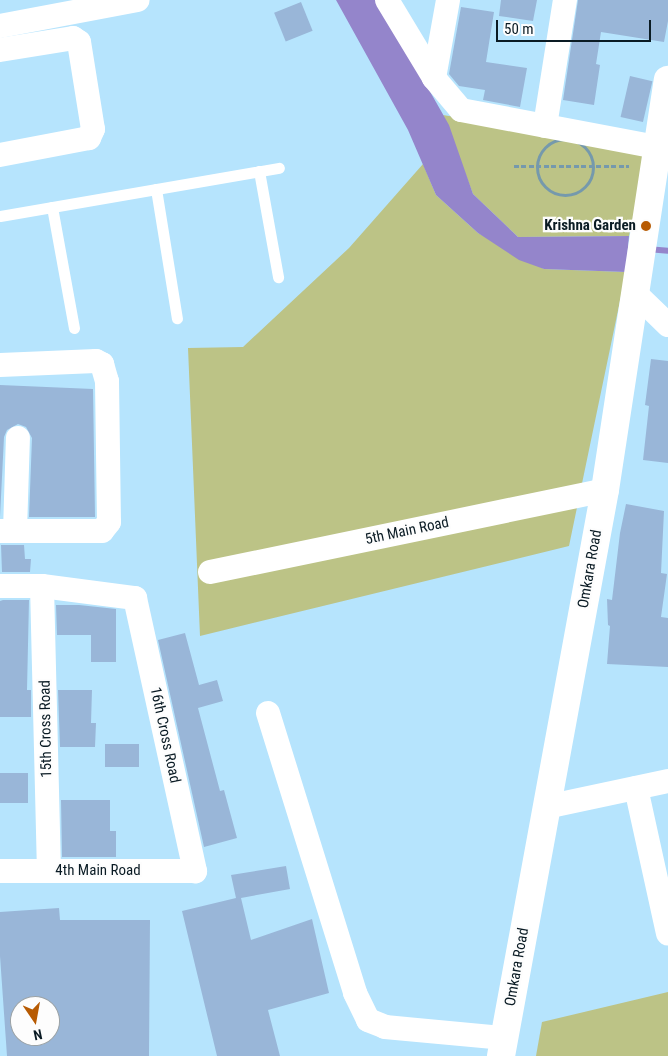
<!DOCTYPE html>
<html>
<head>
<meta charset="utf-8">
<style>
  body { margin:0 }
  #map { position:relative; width:668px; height:1056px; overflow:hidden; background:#b6e4fd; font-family:"Roboto Condensed",sans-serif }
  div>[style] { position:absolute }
  .green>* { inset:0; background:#bcc386 }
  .water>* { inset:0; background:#9485cb }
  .stream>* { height:6px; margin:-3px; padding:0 3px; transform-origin:3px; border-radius:3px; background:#9485cb }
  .building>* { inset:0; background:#99b6d8; transform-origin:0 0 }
  .path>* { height:3px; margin-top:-1.5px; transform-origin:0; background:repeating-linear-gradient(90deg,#7599ac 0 5px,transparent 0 7.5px) }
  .path>.ring { margin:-1.5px; padding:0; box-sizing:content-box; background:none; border:3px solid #7599ac; border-radius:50% }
  .service>* { height:11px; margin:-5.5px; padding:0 5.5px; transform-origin:5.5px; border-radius:5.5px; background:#fff }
  .minor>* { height:24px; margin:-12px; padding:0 12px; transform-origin:12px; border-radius:12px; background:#fff }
  .tertiary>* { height:28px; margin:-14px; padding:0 14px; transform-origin:14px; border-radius:14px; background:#fff }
  .dots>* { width:14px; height:14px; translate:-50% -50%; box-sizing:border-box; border:2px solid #fdfdfd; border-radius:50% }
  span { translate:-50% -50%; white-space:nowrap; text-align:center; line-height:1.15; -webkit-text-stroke:4.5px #fdfdfd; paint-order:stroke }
  .poi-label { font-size:15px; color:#0a1b24; font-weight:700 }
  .right { translate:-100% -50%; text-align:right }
  .street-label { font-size:15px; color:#0a1b24 }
  .north { position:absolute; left:10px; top:996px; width:50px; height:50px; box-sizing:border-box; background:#fdfdfd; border:1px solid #9ca3a6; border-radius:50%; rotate:168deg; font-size:14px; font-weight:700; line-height:20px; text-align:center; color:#0a1b24 }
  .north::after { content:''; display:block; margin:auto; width:18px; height:22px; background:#b75b03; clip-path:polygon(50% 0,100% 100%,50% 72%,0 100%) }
  .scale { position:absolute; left:496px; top:20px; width:155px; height:22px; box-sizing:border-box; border:2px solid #0a1b24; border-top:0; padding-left:6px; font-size:15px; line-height:18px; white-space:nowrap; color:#0a1b24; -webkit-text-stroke:4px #fdfdfd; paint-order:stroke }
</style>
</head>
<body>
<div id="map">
  <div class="green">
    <div style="clip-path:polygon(443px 115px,648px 149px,629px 236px,518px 237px,473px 194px)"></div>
    <div style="clip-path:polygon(423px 164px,436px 195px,478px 233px,544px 269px,626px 272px,569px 546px,200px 636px,188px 348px,243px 347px,349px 248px)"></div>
    <div style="clip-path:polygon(668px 992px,668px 1056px,536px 1056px,542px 1022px)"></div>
  </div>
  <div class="water">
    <div style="clip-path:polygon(336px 0,378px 0,449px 125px,473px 194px,518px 237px,629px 236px,626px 272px,544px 269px,519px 260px,478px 233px,436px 195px,408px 130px)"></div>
  </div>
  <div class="stream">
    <div style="left:647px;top:249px;width:21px;rotate:5deg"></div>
  </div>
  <div class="building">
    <div style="clip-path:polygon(501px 0,537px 0,533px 21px,499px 16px)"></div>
    <div style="clip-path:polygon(578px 0,668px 0,668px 21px,664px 42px,601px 32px,596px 64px,600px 65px,594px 105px,563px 100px)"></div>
    <div style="left:301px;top:2px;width:31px;height:29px;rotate:68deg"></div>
    <div style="clip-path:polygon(461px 7px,494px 12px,486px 62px,527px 68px,520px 107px,483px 100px,485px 90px,459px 86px,449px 74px)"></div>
    <div style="left:630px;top:76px;width:23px;height:42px;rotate:13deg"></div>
    <div style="clip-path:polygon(651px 359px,668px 361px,668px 463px,643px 460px,649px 406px,645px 405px)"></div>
    <div style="clip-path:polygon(0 385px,93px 389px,95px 517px,29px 517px,32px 438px,26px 427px,18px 424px,7px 430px,4px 437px,0 517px)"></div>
    <div style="clip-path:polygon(626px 504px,664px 511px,661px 573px,667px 574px,661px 617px,668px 618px,668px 667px,607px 664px,610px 626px,608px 625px,607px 599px,612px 600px,620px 533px)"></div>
    <div style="clip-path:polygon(1px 545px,24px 545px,25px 559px,31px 559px,30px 572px,2px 572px)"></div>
    <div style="clip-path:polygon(3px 600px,29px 600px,27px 690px,31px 690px,31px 717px,0 717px,0 601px)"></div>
    <div style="clip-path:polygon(56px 605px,79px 605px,116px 609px,116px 662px,91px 662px,91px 635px,57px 635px)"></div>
    <div style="clip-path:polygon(185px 633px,199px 685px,217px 680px,223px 701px,198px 708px,220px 791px,224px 790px,237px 838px,204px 847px,158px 640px)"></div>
    <div style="clip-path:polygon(58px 690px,92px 690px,91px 723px,96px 723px,95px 747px,60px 747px)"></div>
    <div style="left:105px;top:744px;width:34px;height:23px"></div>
    <div style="left:0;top:773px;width:28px;height:30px"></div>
    <div style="clip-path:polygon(61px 800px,110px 800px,110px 831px,116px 831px,116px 857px,62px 857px)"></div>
    <div style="clip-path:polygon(286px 866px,290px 889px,241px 898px,251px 940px,312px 919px,329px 993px,268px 1010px,280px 1056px,217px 1056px,182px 911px,236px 898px,231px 875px)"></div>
    <div style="clip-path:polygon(evenodd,59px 908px,60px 920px,150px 920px,149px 1056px,7px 1056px,0 956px,0 912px,59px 908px,20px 1006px,50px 1006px,50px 1036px,20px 1036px,20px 1006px)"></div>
  </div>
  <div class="path">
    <div class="ring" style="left:537px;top:139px;width:53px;height:53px"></div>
    <div style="left:514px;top:166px;width:115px"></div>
  </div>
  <div class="service">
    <div style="left:259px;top:171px;width:108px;rotate:79.8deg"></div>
    <div style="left:156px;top:189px;width:131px;rotate:80.8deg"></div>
    <div style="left:52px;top:207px;width:123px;rotate:79.7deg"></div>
    <div style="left:0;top:216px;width:283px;rotate:-9.8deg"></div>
  </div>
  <div class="minor">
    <div style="left:387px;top:0;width:91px;rotate:58.9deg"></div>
    <div style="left:434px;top:78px;width:42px;rotate:49.8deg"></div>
    <div style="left:461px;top:110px;width:199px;rotate:10.7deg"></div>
    <div style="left:0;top:26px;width:140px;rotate:-10.7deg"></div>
    <div style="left:0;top:50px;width:74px;rotate:-9.3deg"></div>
    <div style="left:73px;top:38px;width:7px;rotate:34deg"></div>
    <div style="left:79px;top:42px;width:88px;rotate:80.9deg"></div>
    <div style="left:93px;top:129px;width:10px;rotate:114deg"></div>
    <div style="left:89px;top:138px;width:91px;rotate:169.2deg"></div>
    <div style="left:434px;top:78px;width:79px;rotate:-79.8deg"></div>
    <div style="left:545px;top:126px;width:128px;rotate:-81deg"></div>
    <div style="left:635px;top:293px;width:46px;rotate:44.1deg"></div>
    <div style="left:0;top:365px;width:96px;rotate:-2.4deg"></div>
    <div style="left:96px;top:361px;width:7px;rotate:27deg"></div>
    <div style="left:102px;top:364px;width:18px;rotate:74deg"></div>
    <div style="left:107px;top:381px;width:141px;rotate:89.2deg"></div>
    <div style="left:109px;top:522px;width:11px;rotate:128deg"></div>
    <div style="left:102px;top:531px;width:102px;rotate:180deg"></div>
    <div style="left:15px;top:531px;width:93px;rotate:-88.2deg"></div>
    <div style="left:210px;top:572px;width:403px;rotate:-11.7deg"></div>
    <div style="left:0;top:586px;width:42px"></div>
    <div style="left:42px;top:586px;width:94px;rotate:7.4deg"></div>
    <div style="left:135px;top:598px;width:280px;rotate:77.6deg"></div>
    <div style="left:195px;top:871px;width:195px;rotate:180deg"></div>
    <div style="left:42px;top:586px;width:285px;rotate:88.6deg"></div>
    <div style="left:268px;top:713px;width:293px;rotate:72.7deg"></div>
    <div style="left:355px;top:993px;width:30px;rotate:64deg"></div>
    <div style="left:368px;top:1020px;width:18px;rotate:22deg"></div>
    <div style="left:385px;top:1027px;width:120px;rotate:5.3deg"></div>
    <div style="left:636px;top:788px;width:149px;rotate:77.6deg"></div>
    <div style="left:546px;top:807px;width:125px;rotate:-12deg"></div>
  </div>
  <div class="tertiary">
    <div style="left:501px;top:1056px;width:575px;rotate:-79.59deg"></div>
    <div style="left:605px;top:490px;width:415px;rotate:-81.3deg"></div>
  </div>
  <div class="dots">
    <div style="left:646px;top:226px;background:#b75b03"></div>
  </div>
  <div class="poi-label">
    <span class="right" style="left:636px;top:226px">Krishna Garden</span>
  </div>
  <div class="street-label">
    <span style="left:407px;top:531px;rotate:-12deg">5th Main Road</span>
    <span style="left:590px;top:569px;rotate:-80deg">Omkara Road</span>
    <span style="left:46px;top:729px;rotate:-91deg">15th Cross Road</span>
    <span style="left:165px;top:735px;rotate:78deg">16th Cross Road</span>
    <span style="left:98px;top:871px">4th Main Road</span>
    <span style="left:517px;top:967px;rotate:-80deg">Omkara Road</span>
  </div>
  <div class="north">N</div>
  <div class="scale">50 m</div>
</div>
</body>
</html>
